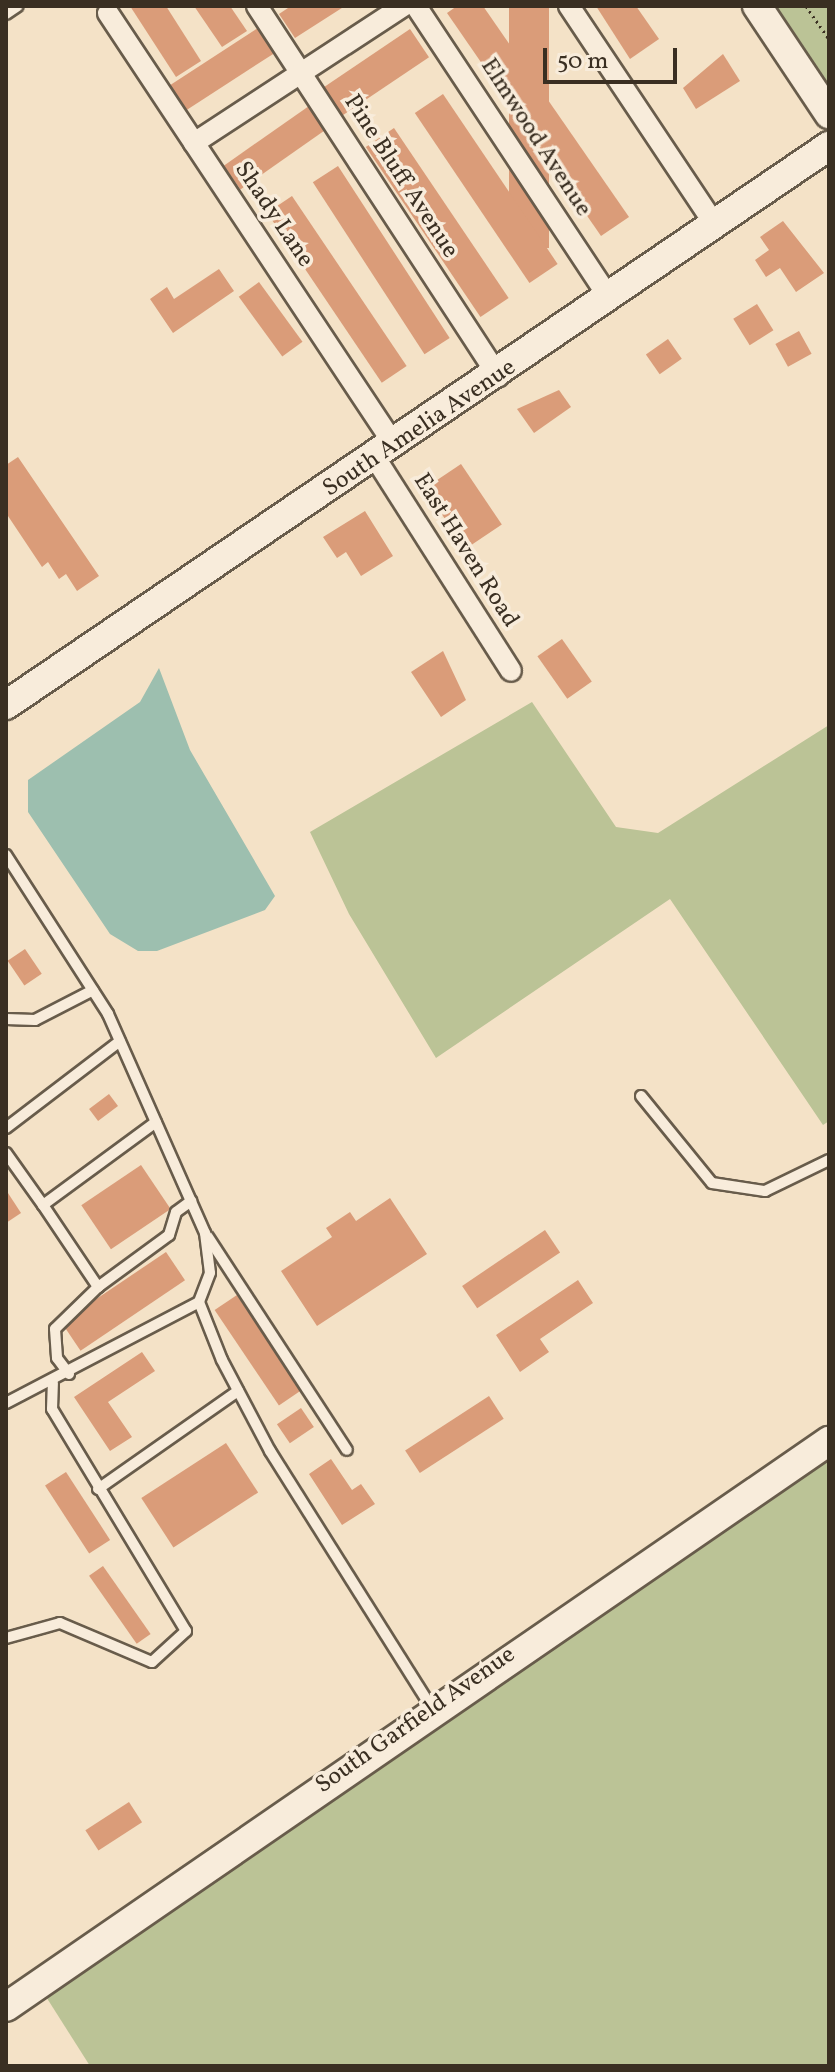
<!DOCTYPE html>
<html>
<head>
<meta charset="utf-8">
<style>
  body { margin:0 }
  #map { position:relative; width:835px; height:2072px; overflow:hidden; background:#f4e2c7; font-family:Vollkorn,serif }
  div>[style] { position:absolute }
  .green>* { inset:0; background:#bbc396 }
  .water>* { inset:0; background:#9dbfaf }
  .building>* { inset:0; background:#da9c79; transform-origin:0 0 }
  .path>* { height:3px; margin-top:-1.5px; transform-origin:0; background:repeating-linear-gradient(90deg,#3a2f22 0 2px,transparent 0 6px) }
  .roads { filter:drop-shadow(2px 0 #685c4b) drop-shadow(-2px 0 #685c4b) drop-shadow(0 2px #685c4b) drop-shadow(0 -2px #685c4b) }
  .lane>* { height:10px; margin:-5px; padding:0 5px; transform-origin:5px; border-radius:5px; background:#f8ecdb }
  .street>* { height:20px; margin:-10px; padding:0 10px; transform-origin:10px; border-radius:10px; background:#f8ecdb }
  .secondary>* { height:28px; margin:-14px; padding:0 14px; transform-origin:14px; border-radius:14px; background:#f8ecdb }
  span { translate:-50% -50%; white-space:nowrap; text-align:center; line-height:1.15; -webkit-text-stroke:7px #f8ecdb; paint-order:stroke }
  .street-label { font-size:24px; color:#3a2f22 }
  .frame { position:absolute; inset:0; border:8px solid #3a2f22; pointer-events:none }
  .scale { position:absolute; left:543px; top:48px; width:134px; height:36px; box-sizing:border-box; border:4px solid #3a2f22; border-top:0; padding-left:10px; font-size:24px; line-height:28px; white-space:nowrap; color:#3a2f22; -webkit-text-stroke:6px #f8ecdb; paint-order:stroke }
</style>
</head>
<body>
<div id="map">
  <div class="green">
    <div style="clip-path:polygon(774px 6px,829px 6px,829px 88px)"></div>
    <div style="clip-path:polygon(532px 702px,616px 827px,658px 833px,829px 725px,829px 1121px,823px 1125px,670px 899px,436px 1058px,349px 914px,310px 832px)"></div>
    <div style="clip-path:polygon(829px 1457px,829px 2066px,90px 2066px,43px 1992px)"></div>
  </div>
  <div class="water">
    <div style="clip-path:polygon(159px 668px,190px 750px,275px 896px,265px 910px,157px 951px,138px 951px,110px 934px,28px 812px,28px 780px,140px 702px)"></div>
  </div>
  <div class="building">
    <div style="clip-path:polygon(130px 6px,166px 6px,201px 61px,176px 77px)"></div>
    <div style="clip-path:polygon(194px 6px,230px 6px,247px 31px,222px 47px)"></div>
    <div style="clip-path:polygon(291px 6px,345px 6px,295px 38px,279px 14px)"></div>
    <div style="clip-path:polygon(457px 6px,483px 6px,629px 217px,601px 236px,447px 13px)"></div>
    <div style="left:509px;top:6px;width:40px;height:242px"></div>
    <div style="clip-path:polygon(596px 6px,636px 6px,659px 39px,630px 59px)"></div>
    <div style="left:258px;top:28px;width:30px;height:105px;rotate:57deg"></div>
    <div style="left:410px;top:29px;width:34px;height:104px;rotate:56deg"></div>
    <div style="clip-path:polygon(723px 54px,740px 81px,696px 109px,683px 88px)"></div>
    <div style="left:443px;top:94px;width:205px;height:34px;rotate:56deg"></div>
    <div style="left:309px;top:106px;width:29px;height:104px;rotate:55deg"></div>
    <div style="left:394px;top:128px;width:205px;height:34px;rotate:56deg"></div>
    <div style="left:338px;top:166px;width:205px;height:30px;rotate:57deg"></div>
    <div style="left:292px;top:196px;width:205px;height:30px;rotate:56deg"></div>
    <div style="clip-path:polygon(783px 221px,824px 273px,796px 292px,780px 268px,766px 277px,755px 260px,769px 250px,760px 237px)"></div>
    <div style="clip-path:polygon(219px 269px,234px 291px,173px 333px,150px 299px,167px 287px,174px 299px)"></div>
    <div style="left:259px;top:282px;width:74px;height:25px;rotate:54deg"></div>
    <div style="left:757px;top:304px;width:31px;height:28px;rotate:58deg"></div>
    <div style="left:799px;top:331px;width:26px;height:27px;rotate:61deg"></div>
    <div style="left:668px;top:339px;width:24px;height:27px;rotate:55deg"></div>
    <div style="clip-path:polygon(559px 390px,571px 407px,534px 433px,517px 409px)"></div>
    <div style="clip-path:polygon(18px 457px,99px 576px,77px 591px,66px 574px,59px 579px,48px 562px,42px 567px,6px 513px,6px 465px)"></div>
    <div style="left:461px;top:464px;width:73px;height:44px;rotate:56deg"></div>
    <div style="clip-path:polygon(365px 511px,393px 556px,361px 576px,346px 552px,337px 558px,323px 537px)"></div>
    <div style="left:562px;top:639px;width:52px;height:30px;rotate:55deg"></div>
    <div style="clip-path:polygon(443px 651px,466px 700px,441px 717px,411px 672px)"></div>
    <div style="left:25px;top:949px;width:30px;height:21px;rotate:56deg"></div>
    <div style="left:109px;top:1094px;width:15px;height:25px;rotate:53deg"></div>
    <div style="left:141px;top:1165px;width:53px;height:72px;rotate:56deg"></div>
    <div style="clip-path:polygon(6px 1190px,21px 1213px,6px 1223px)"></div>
    <div style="clip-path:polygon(390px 1198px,427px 1254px,317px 1326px,281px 1271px,332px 1237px,326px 1228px,350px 1212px,356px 1221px)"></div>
    <div style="left:545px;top:1230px;width:27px;height:100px;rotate:56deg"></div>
    <div style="left:166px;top:1252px;width:34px;height:126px;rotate:56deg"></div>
    <div style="clip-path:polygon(578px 1280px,593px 1303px,540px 1339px,549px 1352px,520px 1372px,496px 1335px)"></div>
    <div style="left:237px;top:1295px;width:115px;height:27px;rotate:56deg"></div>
    <div style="clip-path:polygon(142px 1352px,155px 1371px,108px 1402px,132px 1437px,110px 1451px,74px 1397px)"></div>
    <div style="left:489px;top:1396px;width:27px;height:100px;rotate:57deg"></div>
    <div style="left:301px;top:1408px;width:23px;height:29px;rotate:56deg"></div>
    <div style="left:226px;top:1443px;width:59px;height:101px;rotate:57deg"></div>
    <div style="clip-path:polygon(331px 1459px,352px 1490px,361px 1484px,375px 1504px,342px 1525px,309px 1474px)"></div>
    <div style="left:66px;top:1472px;width:81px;height:25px;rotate:57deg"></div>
    <div style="left:103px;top:1566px;width:83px;height:17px;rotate:55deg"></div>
    <div style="left:129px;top:1802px;width:24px;height:52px;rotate:57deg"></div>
  </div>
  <div class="path">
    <div style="left:806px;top:6px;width:40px;rotate:55.1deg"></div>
  </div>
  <div class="roads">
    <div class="lane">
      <div style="left:6px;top:14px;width:14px;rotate:-34deg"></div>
      <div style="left:6px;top:855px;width:189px;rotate:57.3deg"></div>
      <div style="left:108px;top:1014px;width:240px;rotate:66.1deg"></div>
      <div style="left:205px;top:1233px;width:40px;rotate:82.9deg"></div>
      <div style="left:210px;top:1273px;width:31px;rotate:111deg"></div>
      <div style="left:199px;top:1302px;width:62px;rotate:68.4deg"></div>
      <div style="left:222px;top:1360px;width:103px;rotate:62.2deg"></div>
      <div style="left:270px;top:1451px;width:304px;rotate:57.8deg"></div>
      <div style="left:6px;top:1019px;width:29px;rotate:2deg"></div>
      <div style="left:35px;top:1020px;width:65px;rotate:-27.3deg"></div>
      <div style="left:641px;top:1096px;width:112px;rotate:50.8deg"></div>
      <div style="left:712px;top:1183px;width:54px;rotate:8.6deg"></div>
      <div style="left:765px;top:1191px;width:71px;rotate:-25.8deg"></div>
      <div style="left:6px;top:1128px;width:143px;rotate:-37.3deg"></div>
      <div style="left:6px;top:1153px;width:64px;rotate:54.6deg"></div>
      <div style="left:43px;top:1205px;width:140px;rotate:-36.3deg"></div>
      <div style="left:43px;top:1205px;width:99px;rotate:56.1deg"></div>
      <div style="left:98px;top:1287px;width:60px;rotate:135.7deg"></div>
      <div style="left:55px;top:1329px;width:29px;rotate:86deg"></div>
      <div style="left:57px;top:1358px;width:20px;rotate:53deg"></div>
      <div style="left:208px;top:1237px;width:254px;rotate:56.9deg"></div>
      <div style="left:98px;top:1287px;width:88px;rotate:-36.2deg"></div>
      <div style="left:169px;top:1235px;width:24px;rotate:-73deg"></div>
      <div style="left:176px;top:1212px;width:19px;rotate:-36deg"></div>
      <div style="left:6px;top:1403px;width:218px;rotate:-27.6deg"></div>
      <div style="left:98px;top:1489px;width:171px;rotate:-35deg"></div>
      <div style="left:6px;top:1638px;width:56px;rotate:-15.5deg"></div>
      <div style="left:60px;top:1623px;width:100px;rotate:23deg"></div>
      <div style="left:152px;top:1662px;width:46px;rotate:-42.4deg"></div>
      <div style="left:186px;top:1631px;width:259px;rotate:-121.1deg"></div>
      <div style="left:52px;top:1409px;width:26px;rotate:-88deg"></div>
    </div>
    <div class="street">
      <div style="left:257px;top:6px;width:442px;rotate:56.9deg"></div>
      <div style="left:416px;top:6px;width:350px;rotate:56.5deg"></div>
      <div style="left:569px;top:6px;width:263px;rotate:56.3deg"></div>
      <div style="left:108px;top:13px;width:519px;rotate:56.46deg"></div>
      <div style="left:194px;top:143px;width:250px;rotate:-33.2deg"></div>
      <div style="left:376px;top:459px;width:251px;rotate:57.5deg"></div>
    </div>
    <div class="secondary">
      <div style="left:757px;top:6px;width:130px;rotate:56.3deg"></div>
      <div style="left:6px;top:705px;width:995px;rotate:-34.19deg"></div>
      <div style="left:6px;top:2007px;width:999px;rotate:-34.52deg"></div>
    </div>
  </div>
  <div class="street-label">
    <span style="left:535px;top:138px;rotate:57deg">Elmwood Avenue</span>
    <span style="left:400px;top:177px;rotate:57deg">Pine Bluff Avenue</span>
    <span style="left:273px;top:215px;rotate:56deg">Shady Lane</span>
    <span style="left:420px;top:429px;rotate:-34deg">South Amelia Avenue</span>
    <span style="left:465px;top:551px;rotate:58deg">East Haven Road</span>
    <span style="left:416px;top:1721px;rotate:-35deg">South Garfield Avenue</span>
  </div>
  <div class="frame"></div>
  <div class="scale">50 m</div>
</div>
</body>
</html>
